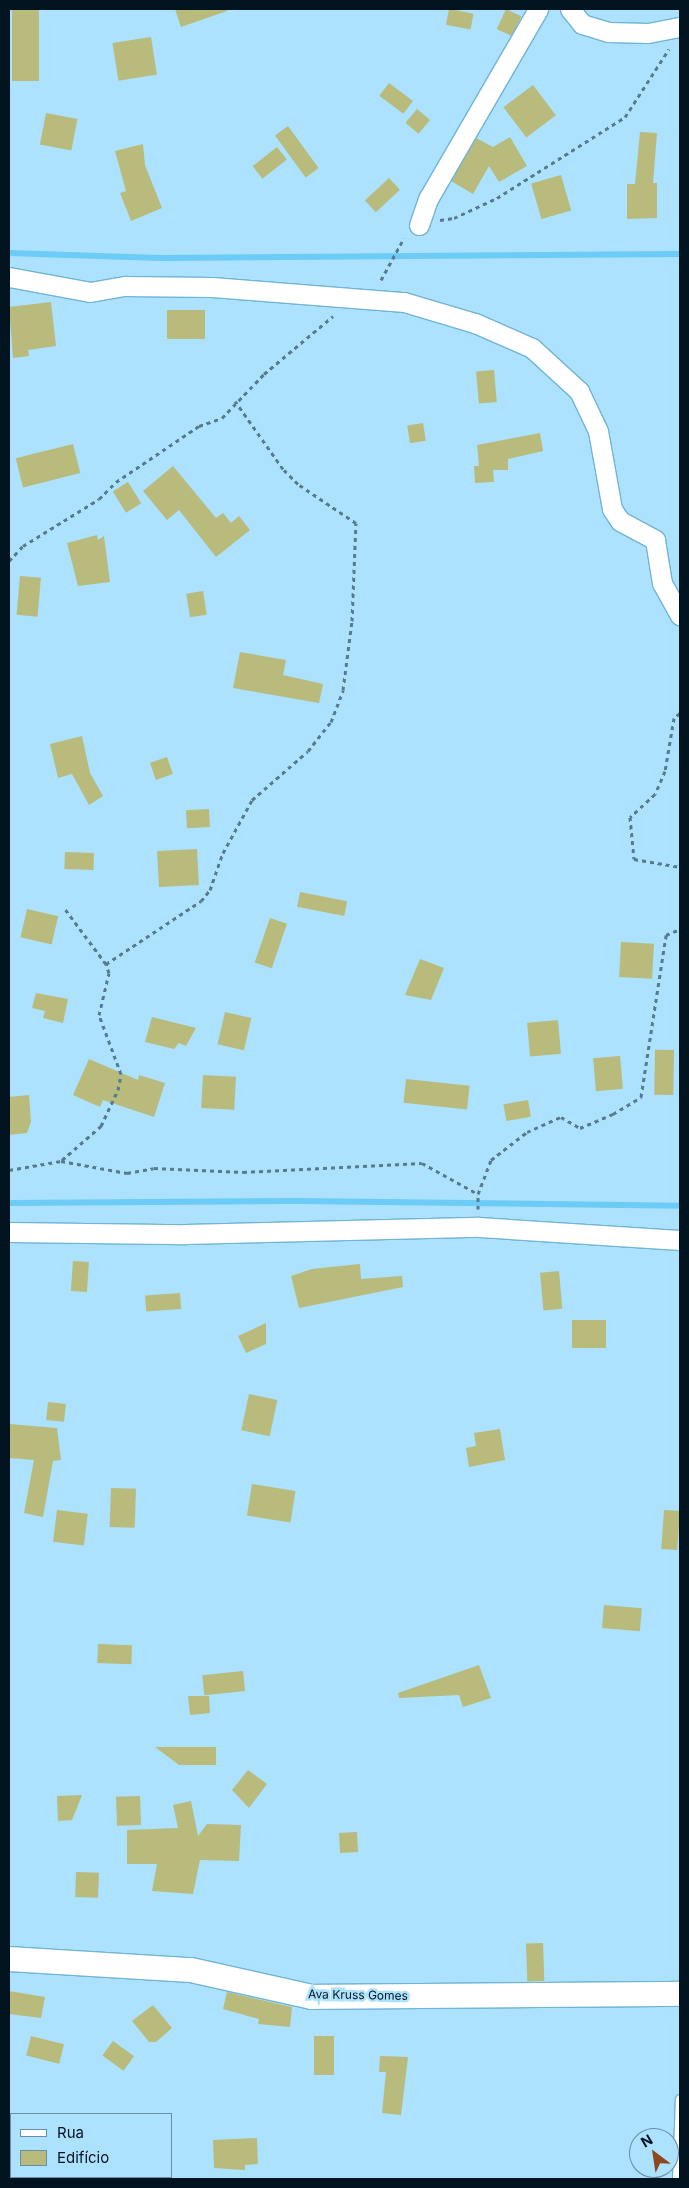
<!DOCTYPE html>
<html>
<head>
<meta charset="utf-8">
<style>
  body { margin:0 }
  #map { position:relative; width:689px; height:2188px; overflow:hidden; background:#ace2fe; font-family:Inter,sans-serif }
  div>[style] { position:absolute }
  .stream>* { height:6px; margin:-3px; padding:0 3px; transform-origin:3px; border-radius:3px; background:#6ccbf7 }
  .building>* { inset:0; background:#b8bb7b; transform-origin:0 0 }
  .path>* { height:3px; margin-top:-1.5px; transform-origin:0; background:repeating-linear-gradient(90deg,#567b8f 0 4px,transparent 0 8px) }
  .roads { filter:drop-shadow(1px 0 #70b4d5) drop-shadow(-1px 0 #70b4d5) drop-shadow(0 1px #70b4d5) drop-shadow(0 -1px #70b4d5) }
  .service>* { height:9px; margin:-4.5px; padding:0 4.5px; transform-origin:4.5px; border-radius:4.5px; background:#fff }
  .minor>* { height:19px; margin:-9.5px; padding:0 9.5px; transform-origin:9.5px; border-radius:9.5px; background:#fff }
  .tertiary>* { height:24px; margin:-12px; padding:0 12px; transform-origin:12px; border-radius:12px; background:#fff }
  span { translate:-50% -50%; white-space:nowrap; text-align:center; line-height:1.15; -webkit-text-stroke:5px #ace2fe; paint-order:stroke }
  .street-label { font-size:12px; color:#00131f }
  .frame { position:absolute; inset:0; border:10px solid #00131f; pointer-events:none }
  .legend { position:absolute; left:10px; top:2113px; width:162px; height:65px; box-sizing:border-box; background:#ace2fe; border:1px solid #678fa5; margin:0; padding:6px 9px; list-style:none; font-size:15px; color:#00131f }
  .legend li { display:flex; align-items:center; gap:10px; height:25px }
  .legend b { width:25px; border:1px solid #678fa5 }
  .north { position:absolute; left:629px; top:2128px; width:50px; height:50px; box-sizing:border-box; background:#ace2fe; border:1px solid #678fa5; border-radius:50%; rotate:329deg; font-size:14px; font-weight:700; line-height:20px; text-align:center; color:#00131f }
  .north::after { content:''; display:block; margin:auto; width:18px; height:22px; background:#8d491d; clip-path:polygon(50% 0,100% 100%,50% 72%,0 100%) }
</style>
</head>
<body>
<div id="map">
  <div class="stream">
    <div style="left:9px;top:253px;width:151px;rotate:1.9deg"></div>
    <div style="left:160px;top:258px;width:520px;rotate:-0.44deg"></div>
    <div style="left:9px;top:1203px;width:288px;rotate:-0.4deg"></div>
    <div style="left:297px;top:1201px;width:383px;rotate:0.7deg"></div>
  </div>
  <div class="building">
    <div style="left:12px;top:9px;width:27px;height:72px"></div>
    <div style="clip-path:polygon(175px 9px,226px 9px,227px 11px,181px 27px)"></div>
    <div style="left:449px;top:9px;width:25px;height:16px;rotate:11deg"></div>
    <div style="left:506px;top:9px;width:17px;height:22px;rotate:25deg"></div>
    <div style="left:151px;top:37px;width:38px;height:39px;rotate:81deg"></div>
    <div style="left:389px;top:83px;width:30px;height:16px;rotate:37deg"></div>
    <div style="left:533px;top:85px;width:38px;height:37px;rotate:53deg"></div>
    <div style="left:417px;top:109px;width:17px;height:18px;rotate:40deg"></div>
    <div style="left:46px;top:113px;width:32px;height:32px;rotate:11deg"></div>
    <div style="left:288px;top:126px;width:52px;height:16px;rotate:54deg"></div>
    <div style="clip-path:polygon(640px 132px,657px 133px,653px 183px,657px 183px,657px 218px,627px 219px,627px 184px,635px 184px)"></div>
    <div style="clip-path:polygon(510px 137px,527px 166px,499px 182px,489px 166px,473px 194px,451px 181px,476px 138px,493px 147px)"></div>
    <div style="clip-path:polygon(143px 144px,145px 165px,162px 208px,131px 221px,120px 193px,126px 191px,115px 151px)"></div>
    <div style="left:277px;top:147px;width:16px;height:31px;rotate:52deg"></div>
    <div style="left:561px;top:175px;width:37px;height:31px;rotate:74deg"></div>
    <div style="left:389px;top:178px;width:16px;height:33px;rotate:47deg"></div>
    <div style="clip-path:polygon(51px 302px,56px 346px,28px 350px,29px 356px,13px 358px,9px 307px)"></div>
    <div style="left:167px;top:310px;width:38px;height:29px"></div>
    <div style="left:494px;top:370px;width:32px;height:18px;rotate:85deg"></div>
    <div style="left:423px;top:423px;width:18px;height:16px;rotate:81deg"></div>
    <div style="clip-path:polygon(540px 433px,543px 451px,508px 459px,508px 470px,493px 470px,494px 482px,475px 483px,474px 466px,479px 466px,477px 445px)"></div>
    <div style="left:73px;top:444px;width:30px;height:59px;rotate:76deg"></div>
    <div style="clip-path:polygon(173px 466px,216px 518px,223px 513px,231px 523px,239px 516px,250px 530px,216px 557px,179px 510px,167px 520px,143px 491px)"></div>
    <div style="left:128px;top:482px;width:25px;height:18px;rotate:58deg"></div>
    <div style="clip-path:polygon(97px 535px,98px 540px,104px 536px,110px 582px,78px 586px,67px 543px)"></div>
    <div style="left:20px;top:576px;width:21px;height:39px;rotate:5deg"></div>
    <div style="left:203px;top:591px;width:24px;height:17px;rotate:81deg"></div>
    <div style="clip-path:polygon(240px 652px,286px 660px,283px 675px,323px 684px,319px 703px,233px 688px)"></div>
    <div style="clip-path:polygon(82px 736px,90px 773px,103px 796px,89px 805px,72px 774px,58px 778px,50px 744px)"></div>
    <div style="left:167px;top:757px;width:18px;height:18px;rotate:71deg"></div>
    <div style="left:209px;top:809px;width:18px;height:23px;rotate:87deg"></div>
    <div style="left:197px;top:849px;width:36px;height:40px;rotate:87deg"></div>
    <div style="left:65px;top:852px;width:29px;height:17px;rotate:2deg"></div>
    <div style="left:300px;top:892px;width:48px;height:15px;rotate:11deg"></div>
    <div style="left:27px;top:909px;width:32px;height:29px;rotate:13deg"></div>
    <div style="left:270px;top:918px;width:18px;height:47px;rotate:19deg"></div>
    <div style="left:621px;top:942px;width:33px;height:35px;rotate:3deg"></div>
    <div style="clip-path:polygon(420px 959px,444px 968px,431px 1000px,405px 995px)"></div>
    <div style="clip-path:polygon(36px 993px,68px 999px,63px 1023px,43px 1018px,45px 1011px,32px 1008px)"></div>
    <div style="left:225px;top:1012px;width:27px;height:33px;rotate:13deg"></div>
    <div style="clip-path:polygon(152px 1017px,196px 1028px,186px 1046px,179px 1043px,174px 1049px,145px 1042px)"></div>
    <div style="left:558px;top:1020px;width:34px;height:31px;rotate:85deg"></div>
    <div style="left:674px;top:1050px;width:45px;height:19px;rotate:91deg"></div>
    <div style="left:620px;top:1056px;width:33px;height:27px;rotate:85deg"></div>
    <div style="clip-path:polygon(89px 1059px,138px 1080px,139px 1075px,165px 1083px,154px 1117px,103px 1100px,100px 1107px,73px 1095px)"></div>
    <div style="left:203px;top:1075px;width:33px;height:33px;rotate:3deg"></div>
    <div style="left:406px;top:1079px;width:64px;height:24px;rotate:6deg"></div>
    <div style="clip-path:polygon(29px 1095px,31px 1122px,27px 1133px,9px 1135px,9px 1097px)"></div>
    <div style="left:528px;top:1100px;width:17px;height:25px;rotate:80deg"></div>
    <div style="left:73px;top:1261px;width:16px;height:30px;rotate:4deg"></div>
    <div style="clip-path:polygon(360px 1264px,361px 1279px,402px 1276px,403px 1287px,299px 1308px,291px 1276px,312px 1269px)"></div>
    <div style="left:559px;top:1271px;width:38px;height:19px;rotate:85deg"></div>
    <div style="left:180px;top:1293px;width:16px;height:35px;rotate:86deg"></div>
    <div style="left:572px;top:1320px;width:34px;height:28px"></div>
    <div style="clip-path:polygon(266px 1323px,266px 1344px,246px 1353px,238px 1336px)"></div>
    <div style="left:249px;top:1394px;width:29px;height:37px;rotate:12deg"></div>
    <div style="left:48px;top:1402px;width:18px;height:18px;rotate:6deg"></div>
    <div style="clip-path:polygon(9px 1424px,57px 1428px,61px 1460px,53px 1461px,43px 1517px,24px 1513px,34px 1460px,9px 1458px)"></div>
    <div style="clip-path:polygon(500px 1429px,505px 1460px,469px 1467px,466px 1448px,476px 1446px,474px 1433px)"></div>
    <div style="left:252px;top:1484px;width:44px;height:32px;rotate:9deg"></div>
    <div style="left:111px;top:1488px;width:25px;height:39px;rotate:2deg"></div>
    <div style="left:57px;top:1510px;width:31px;height:32px;rotate:7deg"></div>
    <div style="left:664px;top:1510px;width:16px;height:39px;rotate:4deg"></div>
    <div style="left:604px;top:1605px;width:38px;height:23px;rotate:5deg"></div>
    <div style="left:98px;top:1644px;width:34px;height:19px;rotate:2deg"></div>
    <div style="clip-path:polygon(479px 1665px,491px 1698px,463px 1707px,459px 1695px,399px 1698px,398px 1693px)"></div>
    <div style="left:243px;top:1671px;width:20px;height:41px;rotate:84deg"></div>
    <div style="clip-path:polygon(188px 1696px,209px 1696px,210px 1713px,190px 1715px)"></div>
    <div style="clip-path:polygon(155px 1747px,216px 1747px,216px 1765px,179px 1765px)"></div>
    <div style="clip-path:polygon(248px 1770px,267px 1784px,249px 1808px,232px 1790px)"></div>
    <div style="clip-path:polygon(82px 1795px,72px 1820px,58px 1821px,57px 1796px)"></div>
    <div style="left:140px;top:1796px;width:29px;height:24px;rotate:88deg"></div>
    <div style="clip-path:polygon(191px 1801px,198px 1836px,207px 1824px,241px 1825px,239px 1861px,200px 1860px,193px 1894px,152px 1891px,157px 1864px,127px 1864px,127px 1830px,178px 1828px,173px 1805px)"></div>
    <div style="left:357px;top:1832px;width:20px;height:18px;rotate:87deg"></div>
    <div style="left:76px;top:1872px;width:23px;height:25px;rotate:2deg"></div>
    <div style="left:543px;top:1943px;width:38px;height:17px;rotate:88deg"></div>
    <div style="clip-path:polygon(9px 1991px,45px 1997px,41px 2018px,9px 2014px)"></div>
    <div style="clip-path:polygon(227px 1992px,292px 2007px,290px 2027px,258px 2024px,259px 2019px,223px 2009px)"></div>
    <div style="clip-path:polygon(153px 2005px,172px 2028px,156px 2042px,149px 2042px,132px 2021px)"></div>
    <div style="left:31px;top:2036px;width:34px;height:20px;rotate:14deg"></div>
    <div style="left:314px;top:2036px;width:20px;height:39px"></div>
    <div style="left:113px;top:2041px;width:26px;height:18px;rotate:36deg"></div>
    <div style="clip-path:polygon(380px 2056px,408px 2057px,401px 2115px,382px 2113px,386px 2072px,379px 2072px)"></div>
    <div style="clip-path:polygon(257px 2138px,258px 2164px,245px 2165px,245px 2170px,214px 2168px,213px 2140px)"></div>
  </div>
  <div class="path">
    <div style="left:440px;top:220px;width:14px;rotate:-8deg"></div>
    <div style="left:454px;top:218px;width:47px;rotate:-24.9deg"></div>
    <div style="left:497px;top:198px;width:151px;rotate:-32.3deg"></div>
    <div style="left:625px;top:117px;width:81px;rotate:-57.1deg"></div>
    <div style="left:381px;top:280px;width:48px;rotate:-61.3deg"></div>
    <div style="left:9px;top:561px;width:21px;rotate:-47deg"></div>
    <div style="left:23px;top:546px;width:89px;rotate:-31.7deg"></div>
    <div style="left:99px;top:499px;width:24px;rotate:-45deg"></div>
    <div style="left:116px;top:482px;width:100px;rotate:-34deg"></div>
    <div style="left:199px;top:426px;width:24px;rotate:-19deg"></div>
    <div style="left:222px;top:418px;width:61px;rotate:-46.3deg"></div>
    <div style="left:264px;top:374px;width:90px;rotate:-40deg"></div>
    <div style="left:680px;top:713px;width:8px;rotate:140deg"></div>
    <div style="left:674px;top:718px;width:54px;rotate:99.6deg"></div>
    <div style="left:665px;top:771px;width:25px;rotate:113deg"></div>
    <div style="left:655px;top:794px;width:34px;rotate:137deg"></div>
    <div style="left:630px;top:817px;width:42px;rotate:84.6deg"></div>
    <div style="left:634px;top:859px;width:47px;rotate:9.9deg"></div>
    <div style="left:106px;top:964px;width:114px;rotate:-33.6deg"></div>
    <div style="left:201px;top:901px;width:14px;rotate:-51deg"></div>
    <div style="left:210px;top:890px;width:39px;rotate:-71deg"></div>
    <div style="left:223px;top:853px;width:60px;rotate:-61.3deg"></div>
    <div style="left:252px;top:800px;width:74px;rotate:-41.2deg"></div>
    <div style="left:308px;top:751px;width:37px;rotate:-52deg"></div>
    <div style="left:331px;top:722px;width:34px;rotate:-69deg"></div>
    <div style="left:343px;top:690px;width:70px;rotate:-82.6deg"></div>
    <div style="left:352px;top:621px;width:98px;rotate:-87.7deg"></div>
    <div style="left:356px;top:523px;width:70px;rotate:-146.1deg"></div>
    <div style="left:298px;top:484px;width:21px;rotate:-135deg"></div>
    <div style="left:283px;top:469px;width:83px;rotate:-125.2deg"></div>
    <div style="left:62px;top:1160px;width:52px;rotate:-41.1deg"></div>
    <div style="left:101px;top:1126px;width:40px;rotate:-65deg"></div>
    <div style="left:118px;top:1090px;width:16px;rotate:-79deg"></div>
    <div style="left:121px;top:1074px;width:63px;rotate:-110.4deg"></div>
    <div style="left:99px;top:1015px;width:43px;rotate:-76.6deg"></div>
    <div style="left:109px;top:973px;width:9px;rotate:-108deg"></div>
    <div style="left:106px;top:964px;width:69px;rotate:-126.7deg"></div>
    <div style="left:9px;top:1170px;width:53px;rotate:-9.8deg"></div>
    <div style="left:61px;top:1161px;width:67px;rotate:10.3deg"></div>
    <div style="left:127px;top:1173px;width:27px;rotate:-10deg"></div>
    <div style="left:154px;top:1168px;width:89px;rotate:2.6deg"></div>
    <div style="left:243px;top:1172px;width:179px;rotate:-2.9deg"></div>
    <div style="left:422px;top:1163px;width:64px;rotate:29deg"></div>
    <div style="left:478px;top:1209px;width:15px;rotate:-90deg"></div>
    <div style="left:478px;top:1194px;width:36px;rotate:-69deg"></div>
    <div style="left:491px;top:1160px;width:46px;rotate:-37.9deg"></div>
    <div style="left:527px;top:1132px;width:37px;rotate:-24deg"></div>
    <div style="left:561px;top:1117px;width:22px;rotate:30deg"></div>
    <div style="left:580px;top:1128px;width:36px;rotate:-23deg"></div>
    <div style="left:613px;top:1114px;width:33px;rotate:-31deg"></div>
    <div style="left:641px;top:1097px;width:164px;rotate:-81.2deg"></div>
    <div style="left:666px;top:935px;width:15px;rotate:-23deg"></div>
  </div>
  <div class="roads">
    <div class="service">
      <div style="left:677px;top:2179px;width:80px;rotate:-87.9deg"></div>
    </div>
    <div class="minor">
      <div style="left:570px;top:9px;width:19px;rotate:51deg"></div>
      <div style="left:582px;top:24px;width:27px;rotate:17deg"></div>
      <div style="left:608px;top:32px;width:40px;rotate:1.4deg"></div>
      <div style="left:648px;top:33px;width:33px;rotate:-11deg"></div>
      <div style="left:419px;top:225px;width:28px;rotate:-71deg"></div>
      <div style="left:428px;top:199px;width:220px;rotate:-59.9deg"></div>
      <div style="left:9px;top:277px;width:82px;rotate:10.5deg"></div>
      <div style="left:90px;top:292px;width:36px;rotate:-10deg"></div>
      <div style="left:125px;top:286px;width:87px;rotate:0.7deg"></div>
      <div style="left:212px;top:287px;width:193px;rotate:4.5deg"></div>
      <div style="left:404px;top:302px;width:74px;rotate:16.5deg"></div>
      <div style="left:475px;top:323px;width:62px;rotate:23.7deg"></div>
      <div style="left:532px;top:348px;width:64px;rotate:42.5deg"></div>
      <div style="left:579px;top:391px;width:44px;rotate:64.6deg"></div>
      <div style="left:598px;top:431px;width:79px;rotate:79.8deg"></div>
      <div style="left:612px;top:509px;width:14px;rotate:56deg"></div>
      <div style="left:620px;top:521px;width:40px;rotate:28deg"></div>
      <div style="left:655px;top:540px;width:44px;rotate:80.8deg"></div>
      <div style="left:662px;top:583px;width:37px;rotate:61deg"></div>
      <div style="left:9px;top:1232px;width:176px;rotate:0.7deg"></div>
      <div style="left:185px;top:1234px;width:294px;rotate:-1.4deg"></div>
      <div style="left:479px;top:1227px;width:201px;rotate:3.7deg"></div>
    </div>
    <div class="tertiary">
      <div style="left:9px;top:1959px;width:182px;rotate:3.5deg"></div>
      <div style="left:191px;top:1970px;width:124px;rotate:12.6deg"></div>
      <div style="left:312px;top:1997px;width:368px;rotate:-0.5deg"></div>
    </div>
  </div>
  <div class="street-label">
    <span style="left:358px;top:1995px;rotate:1deg">Ava Kruss Gomes</span>
  </div>
  <div class="frame"></div>
  <ul class="legend">
  <li><b style="height:6px;background:#fff"></b>Rua</li>
  <li><b style="height:14px;background:#b8bb7b"></b>Edifício</li>
  </ul>
  <div class="north">N</div>
</div>
</body>
</html>
